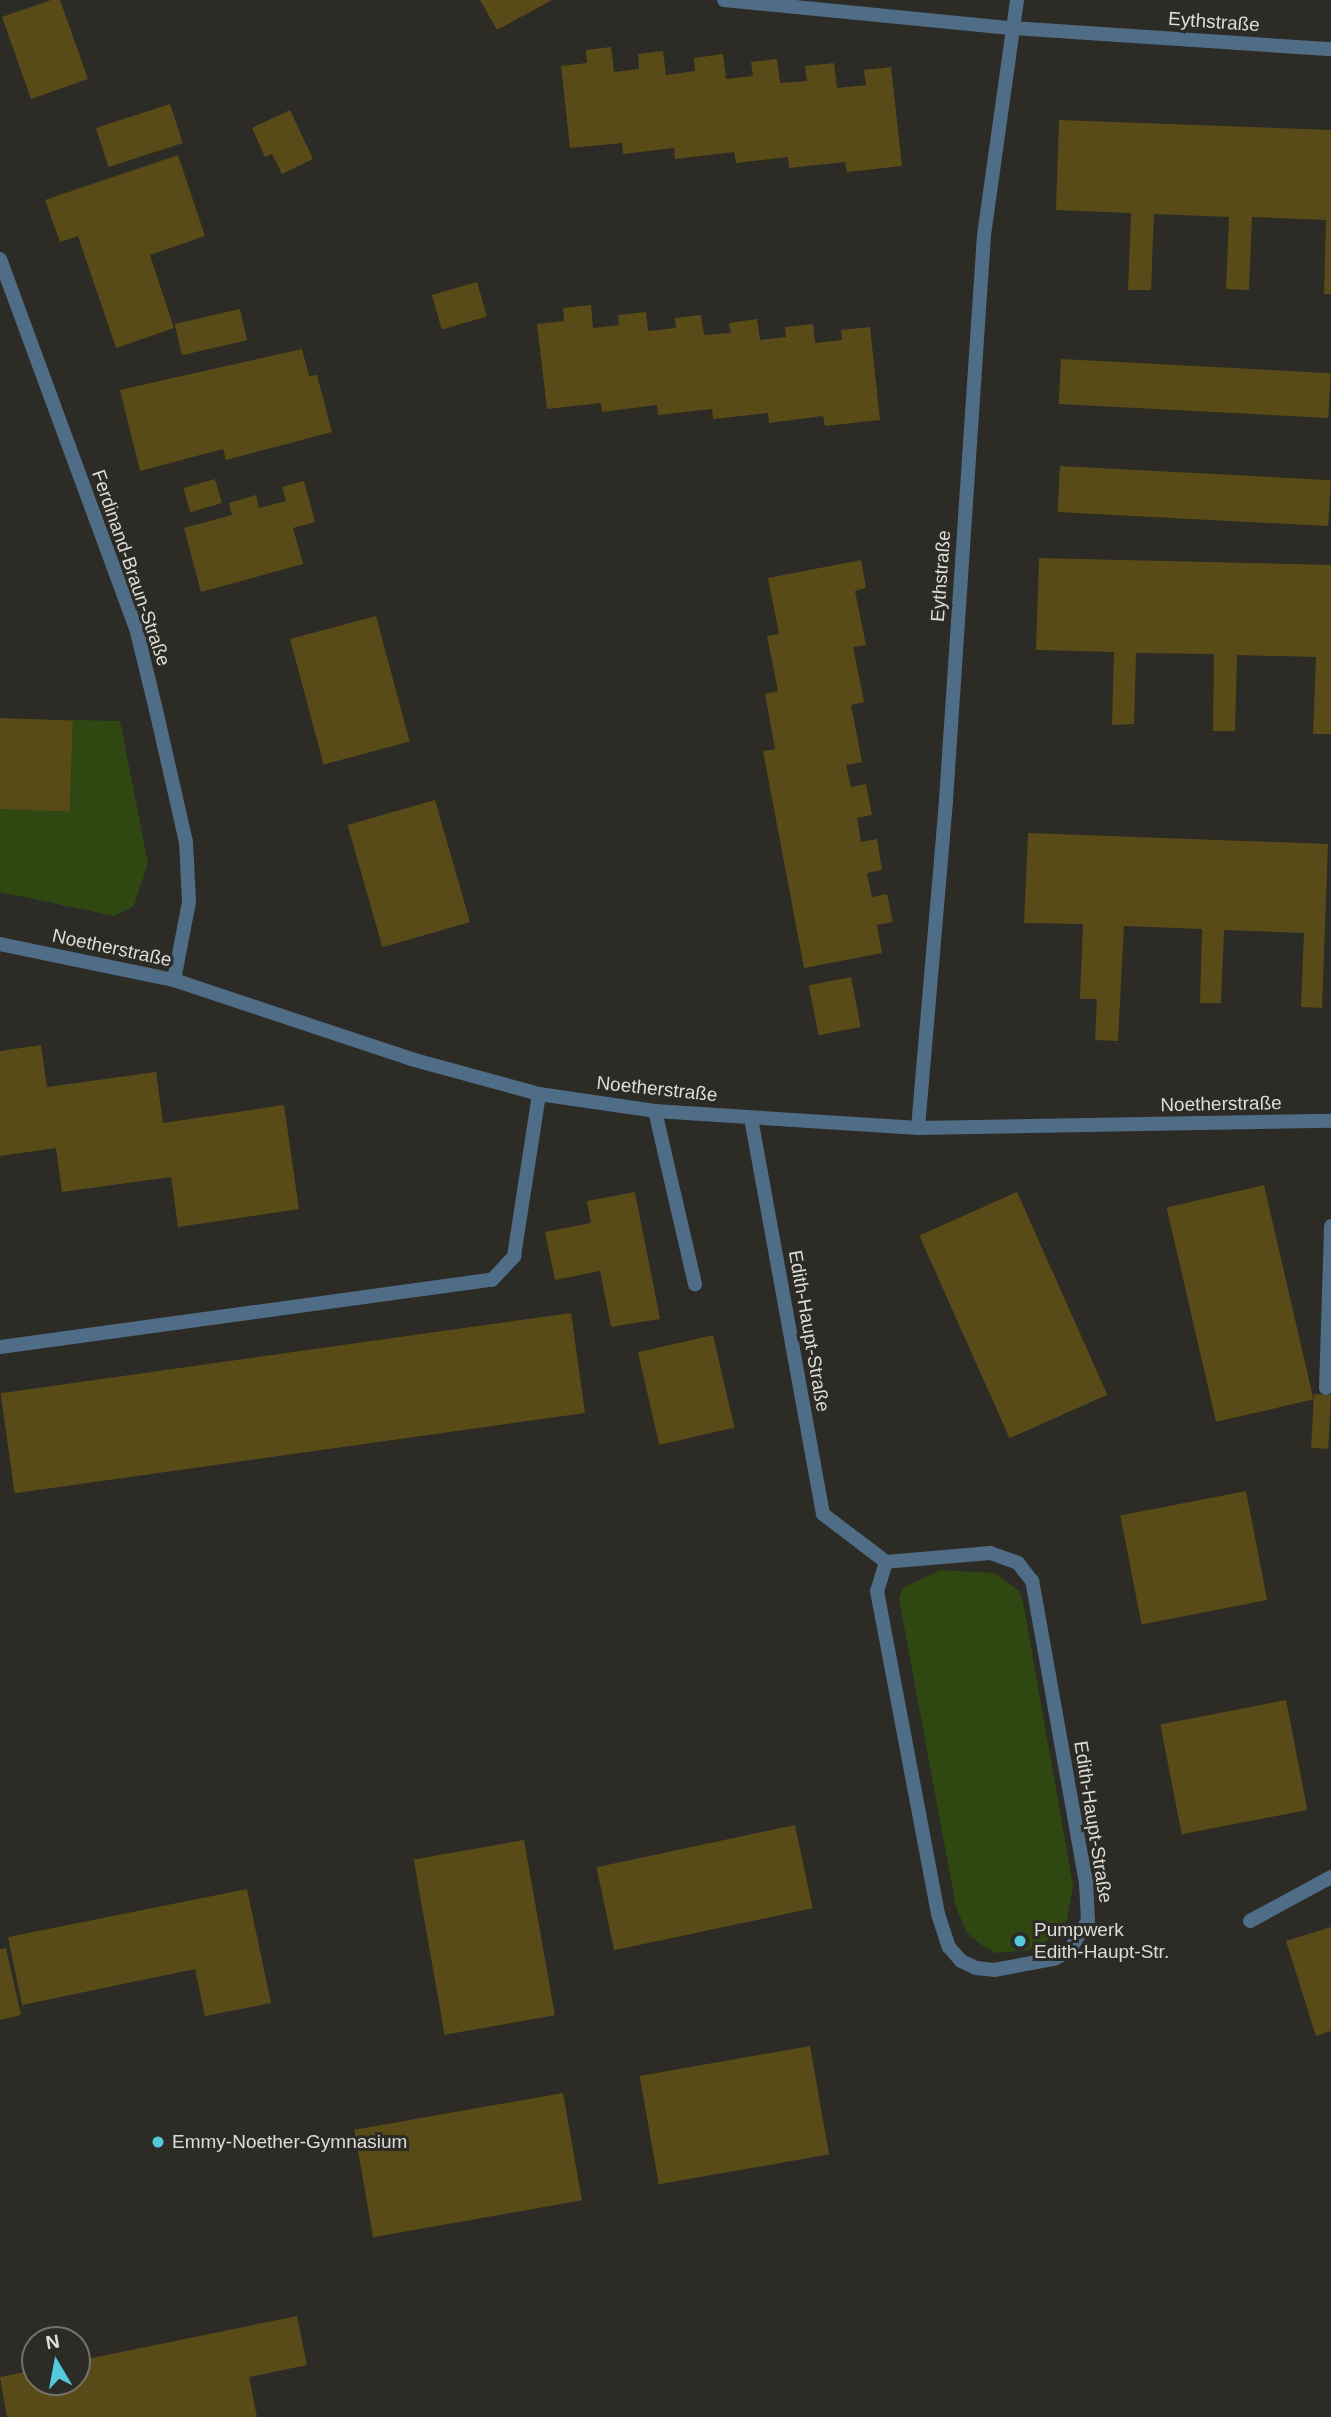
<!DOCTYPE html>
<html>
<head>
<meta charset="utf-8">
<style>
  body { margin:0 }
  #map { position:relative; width:1331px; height:2417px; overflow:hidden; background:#2c2b25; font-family:Arial,sans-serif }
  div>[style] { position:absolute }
  .green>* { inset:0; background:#2f4812 }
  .building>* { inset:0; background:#584b17; transform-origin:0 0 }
  .lane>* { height:14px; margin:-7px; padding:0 7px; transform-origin:7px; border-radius:7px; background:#506d87 }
  .street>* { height:14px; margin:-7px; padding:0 7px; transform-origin:7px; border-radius:7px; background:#506d87 }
  .dots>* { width:19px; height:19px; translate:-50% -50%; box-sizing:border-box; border:4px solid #2c2b25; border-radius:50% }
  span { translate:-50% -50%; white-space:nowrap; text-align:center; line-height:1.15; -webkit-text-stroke:6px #2c2b25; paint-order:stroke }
  .street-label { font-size:19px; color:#dddcd8 }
  .poi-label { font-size:19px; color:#dddcd8 }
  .left { translate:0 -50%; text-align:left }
  .north { position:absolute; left:21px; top:2326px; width:70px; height:70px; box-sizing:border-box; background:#2c2b25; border:2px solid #73726d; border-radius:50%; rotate:350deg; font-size:19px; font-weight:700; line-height:28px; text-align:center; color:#dddcd8 }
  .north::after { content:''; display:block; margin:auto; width:24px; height:32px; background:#54cadd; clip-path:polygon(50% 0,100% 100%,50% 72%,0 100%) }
</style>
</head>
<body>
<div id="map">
  <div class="green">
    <div style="clip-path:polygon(73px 720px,120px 721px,148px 863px,134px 906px,114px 916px,0 892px,0 809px,70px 810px)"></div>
    <div style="clip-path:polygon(940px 1570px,995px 1573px,1019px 1591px,1023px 1602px,1073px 1885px,1067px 1920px,1056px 1936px,1028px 1950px,996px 1953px,983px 1946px,967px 1933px,956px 1907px,899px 1599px,903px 1588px)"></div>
  </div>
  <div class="building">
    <div style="clip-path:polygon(51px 0,60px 0,88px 79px,31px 99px,2px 17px)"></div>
    <div style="clip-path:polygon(480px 0,552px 0,497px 30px)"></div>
    <div style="clip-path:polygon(611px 47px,614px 72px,639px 69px,638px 54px,663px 51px,666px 75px,695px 71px,694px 58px,723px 54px,726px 79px,753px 76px,751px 62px,777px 59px,780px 83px,807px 81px,805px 66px,834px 63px,837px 88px,866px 85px,864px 70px,891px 67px,902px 166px,847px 172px,845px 162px,789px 168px,788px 157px,736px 163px,734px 152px,675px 159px,674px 148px,623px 154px,622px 143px,570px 148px,561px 66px,587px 63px,586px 50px)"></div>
    <div style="left:170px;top:104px;width:41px;height:78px;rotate:72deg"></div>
    <div style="clip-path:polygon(290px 110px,313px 159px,282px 174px,272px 154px,265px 157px,252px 128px)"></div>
    <div style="clip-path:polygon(1059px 120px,1331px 130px,1331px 294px,1324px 294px,1326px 220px,1252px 217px,1249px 290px,1226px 289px,1229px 217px,1154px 214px,1151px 290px,1128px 290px,1131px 213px,1056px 210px)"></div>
    <div style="clip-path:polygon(178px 155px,205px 236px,150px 255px,174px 328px,116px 348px,78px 236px,60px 242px,45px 200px)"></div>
    <div style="left:477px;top:282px;width:36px;height:47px;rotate:74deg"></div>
    <div style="clip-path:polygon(591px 305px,593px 328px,619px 325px,618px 315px,646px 312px,648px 331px,676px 328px,675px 318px,701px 315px,704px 335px,731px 333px,729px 323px,757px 319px,760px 340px,786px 337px,785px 327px,813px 324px,815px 343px,842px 340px,841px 330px,870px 327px,880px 420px,825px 426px,823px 416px,769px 423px,768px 413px,713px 419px,712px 409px,658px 415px,657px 405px,602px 412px,601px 403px,547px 409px,537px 324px,564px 321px,563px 308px)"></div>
    <div style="left:240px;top:309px;width:32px;height:67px;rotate:77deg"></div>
    <div style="clip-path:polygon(302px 349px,309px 376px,317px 375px,332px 432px,226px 460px,223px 449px,140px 471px,120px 390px)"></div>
    <div style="left:1061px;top:359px;width:270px;height:45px;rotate:3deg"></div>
    <div style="left:1060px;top:466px;width:271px;height:46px;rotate:3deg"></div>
    <div style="left:215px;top:479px;width:25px;height:33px;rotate:74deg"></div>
    <div style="clip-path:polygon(304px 481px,315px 522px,293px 528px,303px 564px,201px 592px,184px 528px,232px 515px,229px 503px,256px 495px,259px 508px,286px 501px,282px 487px)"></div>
    <div style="clip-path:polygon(1039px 558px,1331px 565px,1331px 734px,1313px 734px,1316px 657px,1237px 655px,1235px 731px,1213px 731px,1214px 654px,1136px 653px,1134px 724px,1112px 725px,1114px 652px,1036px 650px)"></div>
    <div style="clip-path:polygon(861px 560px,866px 588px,855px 591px,866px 645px,853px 647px,864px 702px,851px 705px,862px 762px,846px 765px,851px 787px,866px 784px,872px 815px,857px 818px,861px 842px,877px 839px,882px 870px,867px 873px,868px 878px,872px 897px,887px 894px,893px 922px,877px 925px,882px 953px,804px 968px,763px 751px,775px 749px,765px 694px,778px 691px,767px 636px,779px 634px,768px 578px)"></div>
    <div style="left:376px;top:616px;width:130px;height:89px;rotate:75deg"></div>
    <div style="left:0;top:718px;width:73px;height:91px;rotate:2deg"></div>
    <div style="left:435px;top:800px;width:127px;height:91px;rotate:74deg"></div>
    <div style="clip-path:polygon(1028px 833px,1328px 844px,1322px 1008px,1301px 1007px,1304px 933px,1224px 930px,1221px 1003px,1200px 1003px,1202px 929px,1124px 926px,1118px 1041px,1095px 1040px,1097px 999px,1080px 999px,1083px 924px,1024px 923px)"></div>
    <div style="left:851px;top:977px;width:51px;height:43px;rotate:79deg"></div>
    <div style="clip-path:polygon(41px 1045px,47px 1087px,156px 1072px,163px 1123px,284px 1105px,299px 1209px,178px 1227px,171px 1177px,62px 1192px,56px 1148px,0 1156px,0 1051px)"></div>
    <div style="left:1264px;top:1185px;width:220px;height:100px;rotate:77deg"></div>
    <div style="clip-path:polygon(635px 1192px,660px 1319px,611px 1327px,600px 1271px,555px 1280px,545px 1232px,591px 1223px,587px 1201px)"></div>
    <div style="left:1017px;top:1192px;width:222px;height:107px;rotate:66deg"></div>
    <div style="left:571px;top:1313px;width:101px;height:576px;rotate:82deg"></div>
    <div style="left:713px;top:1335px;width:95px;height:77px;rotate:77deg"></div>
    <div style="left:1314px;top:1394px;width:17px;height:54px;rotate:3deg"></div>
    <div style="left:1246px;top:1491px;width:111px;height:128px;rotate:79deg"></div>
    <div style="left:1286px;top:1700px;width:112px;height:128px;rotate:79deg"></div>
    <div style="left:795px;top:1825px;width:85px;height:203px;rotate:78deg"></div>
    <div style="left:524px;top:1840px;width:178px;height:112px;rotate:80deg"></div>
    <div style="clip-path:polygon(247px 1889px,271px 2003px,205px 2016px,195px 1969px,22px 2005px,8px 1937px)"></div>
    <div style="clip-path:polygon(1331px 1927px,1331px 2031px,1316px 2036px,1286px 1941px)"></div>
    <div style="clip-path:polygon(6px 1948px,21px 2015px,0 2020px,0 1949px)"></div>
    <div style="left:810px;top:2046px;width:110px;height:173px;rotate:80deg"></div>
    <div style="left:563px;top:2093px;width:109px;height:212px;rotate:80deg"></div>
    <div style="clip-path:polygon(297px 2316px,307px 2365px,249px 2377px,257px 2417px,7px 2417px,0 2377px,35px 2370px,35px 2382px,77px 2382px,77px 2361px)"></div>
  </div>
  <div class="lane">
    <div style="left:655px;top:1111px;width:178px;rotate:77deg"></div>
    <div style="left:0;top:1347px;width:497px;rotate:-7.8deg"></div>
    <div style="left:492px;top:1280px;width:33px;rotate:-47deg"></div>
    <div style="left:514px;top:1256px;width:164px;rotate:-81.2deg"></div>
    <div style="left:1326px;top:1388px;width:162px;rotate:-88.2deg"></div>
  </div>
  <div class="street">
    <div style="left:724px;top:0;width:288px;rotate:5.6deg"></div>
    <div style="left:1011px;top:28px;width:321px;rotate:3.8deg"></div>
    <div style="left:0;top:259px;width:397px;rotate:69.8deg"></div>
    <div style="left:137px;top:632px;width:80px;rotate:76.3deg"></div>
    <div style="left:156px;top:710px;width:135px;rotate:77.2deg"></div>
    <div style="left:186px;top:842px;width:60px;rotate:87.1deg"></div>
    <div style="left:189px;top:902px;width:79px;rotate:100.9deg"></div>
    <div style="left:0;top:944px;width:178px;rotate:11.7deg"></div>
    <div style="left:174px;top:980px;width:250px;rotate:18.4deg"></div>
    <div style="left:411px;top:1059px;width:133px;rotate:15.3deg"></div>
    <div style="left:539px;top:1094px;width:117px;rotate:8.3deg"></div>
    <div style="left:655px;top:1111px;width:264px;rotate:3.7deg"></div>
    <div style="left:918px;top:1128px;width:413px;rotate:-1deg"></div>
    <div style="left:751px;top:1118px;width:402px;rotate:79.7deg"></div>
    <div style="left:823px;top:1514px;width:79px;rotate:37.3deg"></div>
    <div style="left:886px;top:1562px;width:30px;rotate:107deg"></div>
    <div style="left:877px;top:1591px;width:329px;rotate:79.3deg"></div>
    <div style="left:938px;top:1914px;width:35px;rotate:72deg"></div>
    <div style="left:949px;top:1947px;width:18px;rotate:49deg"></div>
    <div style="left:961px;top:1961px;width:17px;rotate:25deg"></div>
    <div style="left:976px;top:1968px;width:18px;rotate:6deg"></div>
    <div style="left:994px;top:1970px;width:61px;rotate:-10.4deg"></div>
    <div style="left:1054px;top:1959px;width:17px;rotate:-28deg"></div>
    <div style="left:1069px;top:1951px;width:36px;rotate:-58deg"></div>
    <div style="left:1088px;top:1921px;width:38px;rotate:-93deg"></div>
    <div style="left:1086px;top:1883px;width:307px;rotate:-100.1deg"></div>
    <div style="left:1032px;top:1581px;width:23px;rotate:-128deg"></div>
    <div style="left:1018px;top:1563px;width:30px;rotate:-160deg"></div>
    <div style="left:990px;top:1553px;width:104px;rotate:175.1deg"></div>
    <div style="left:918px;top:1128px;width:329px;rotate:-85.1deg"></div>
    <div style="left:946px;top:800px;width:566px;rotate:-86.15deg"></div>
    <div style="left:984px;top:235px;width:237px;rotate:-82deg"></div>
    <div style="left:1250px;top:1921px;width:92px;rotate:-28.5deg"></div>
  </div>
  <div class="dots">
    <div style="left:1020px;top:1941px;background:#54cadd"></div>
    <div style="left:158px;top:2142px;background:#54cadd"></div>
  </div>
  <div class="street-label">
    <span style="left:1214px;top:22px;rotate:4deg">Eythstraße</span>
    <span style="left:131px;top:568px;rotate:71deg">Ferdinand-Braun-Straße</span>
    <span style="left:941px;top:576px;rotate:-86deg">Eythstraße</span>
    <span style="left:112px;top:948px;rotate:12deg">Noetherstraße</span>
    <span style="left:657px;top:1089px;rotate:6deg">Noetherstraße</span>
    <span style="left:1221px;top:1104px;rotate:-1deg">Noetherstraße</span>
    <span style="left:809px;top:1331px;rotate:80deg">Edith-Haupt-Straße</span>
    <span style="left:1093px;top:1822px;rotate:81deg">Edith-Haupt-Straße</span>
  </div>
  <div class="poi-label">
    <span class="left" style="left:1034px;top:1941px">Pumpwerk<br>Edith-Haupt-Str.</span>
    <span class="left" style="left:172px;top:2142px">Emmy-Noether-Gymnasium</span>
  </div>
  <div class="north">N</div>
</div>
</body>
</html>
